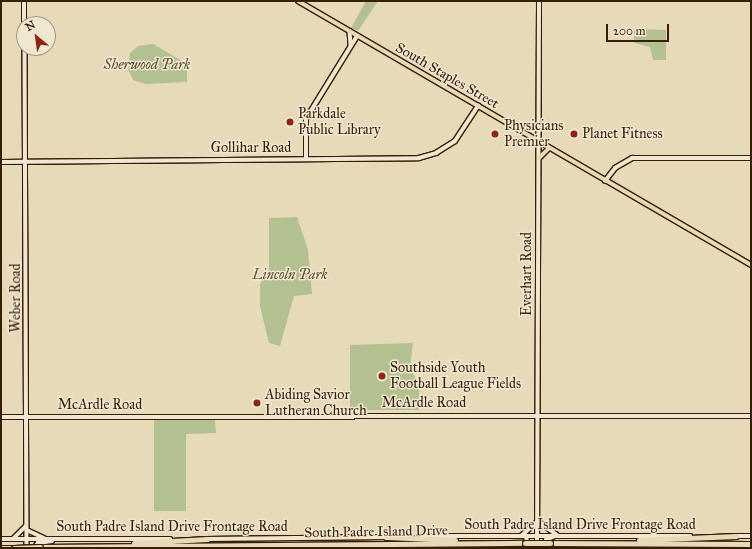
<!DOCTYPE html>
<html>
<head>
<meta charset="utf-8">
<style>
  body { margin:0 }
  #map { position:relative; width:752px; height:549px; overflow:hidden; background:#e7dab8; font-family:"IM FELL Great Primer",serif }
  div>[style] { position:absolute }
  .green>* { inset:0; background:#b3c090 }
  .roads { filter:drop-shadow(1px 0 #381d07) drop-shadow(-1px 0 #381d07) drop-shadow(0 1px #381d07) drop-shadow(0 -1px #381d07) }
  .secondary>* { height:3.5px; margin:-1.75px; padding:0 1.75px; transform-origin:1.75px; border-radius:1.75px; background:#efe7d1 }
  .primary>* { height:4px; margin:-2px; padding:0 2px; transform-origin:2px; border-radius:2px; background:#e7dab8 }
  .highway>* { height:5px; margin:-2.5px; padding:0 2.5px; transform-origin:2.5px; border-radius:2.5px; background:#e7dab8 }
  .bridges { filter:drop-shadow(1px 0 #381d07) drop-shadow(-1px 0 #381d07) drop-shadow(0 1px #381d07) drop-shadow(0 -1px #381d07) }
  .highway-bridge>* { height:5px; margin:-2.5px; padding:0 2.5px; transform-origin:2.5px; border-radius:2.5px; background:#e7dab8 }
  .dots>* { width:11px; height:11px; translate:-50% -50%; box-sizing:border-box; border:2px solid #efe7d1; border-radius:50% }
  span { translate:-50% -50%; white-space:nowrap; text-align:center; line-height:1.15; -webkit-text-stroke:3px #efe7d1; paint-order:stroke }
  .park-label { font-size:14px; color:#5d4e30; font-style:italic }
  .street-label { font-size:14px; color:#381d07 }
  .poi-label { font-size:14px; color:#381d07 }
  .left { translate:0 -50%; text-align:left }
  .frame { position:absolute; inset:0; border:2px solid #381d07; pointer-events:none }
  .north { position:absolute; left:16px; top:16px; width:40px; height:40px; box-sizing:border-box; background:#efe7d1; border:1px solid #a69680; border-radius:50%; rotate:331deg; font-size:11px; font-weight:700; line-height:16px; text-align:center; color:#381d07 }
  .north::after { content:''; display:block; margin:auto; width:14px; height:18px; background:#8f2418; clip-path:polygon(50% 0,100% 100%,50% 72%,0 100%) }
  .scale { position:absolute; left:606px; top:24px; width:63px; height:18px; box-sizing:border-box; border:2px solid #381d07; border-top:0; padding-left:5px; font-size:12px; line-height:14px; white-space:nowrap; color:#381d07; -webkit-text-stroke:3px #efe7d1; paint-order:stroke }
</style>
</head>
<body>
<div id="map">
  <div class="green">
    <div style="clip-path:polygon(366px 1px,378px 1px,358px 31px,351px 28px)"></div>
    <div style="clip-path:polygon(634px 29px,666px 30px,666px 60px,653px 60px,650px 47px,634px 43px)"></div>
    <div style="clip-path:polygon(153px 44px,187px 64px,187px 82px,146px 84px,133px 80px,128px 69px,130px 53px,138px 46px)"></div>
    <div style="clip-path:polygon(297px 217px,308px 250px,312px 294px,294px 296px,280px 346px,269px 343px,260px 306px,260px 284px,269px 269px,269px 218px)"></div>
    <div style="clip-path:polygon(413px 343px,410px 369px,419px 383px,419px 410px,350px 410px,350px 345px)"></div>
    <div style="clip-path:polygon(154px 419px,215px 419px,216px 433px,186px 434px,186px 511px,154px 511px)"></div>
  </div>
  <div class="roads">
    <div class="secondary">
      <div style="left:24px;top:24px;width:23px;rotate:-90deg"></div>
      <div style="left:350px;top:31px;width:14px;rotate:86deg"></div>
      <div style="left:25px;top:48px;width:500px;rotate:89.77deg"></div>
      <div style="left:306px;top:159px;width:40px;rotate:-90deg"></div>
      <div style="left:306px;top:119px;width:97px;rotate:-58.4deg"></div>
      <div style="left:1px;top:162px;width:418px;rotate:-0.5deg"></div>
      <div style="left:419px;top:158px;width:18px;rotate:-16deg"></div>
      <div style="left:436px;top:153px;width:22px;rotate:-32deg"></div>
      <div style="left:455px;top:141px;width:42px;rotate:-56.7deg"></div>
      <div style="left:605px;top:181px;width:16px;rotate:-52deg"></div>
      <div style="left:615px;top:168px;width:20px;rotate:-30deg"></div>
      <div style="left:632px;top:158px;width:119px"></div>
      <div style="left:1px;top:417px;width:750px;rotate:-0.08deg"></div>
      <div style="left:538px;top:521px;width:24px;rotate:36deg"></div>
      <div style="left:27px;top:530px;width:19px;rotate:25deg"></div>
      <div style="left:422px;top:536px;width:268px"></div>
      <div style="left:521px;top:536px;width:21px;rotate:-41deg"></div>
      <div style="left:526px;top:536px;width:13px;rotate:72deg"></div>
      <div style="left:734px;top:536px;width:17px"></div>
      <div style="left:1px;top:539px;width:169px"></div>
      <div style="left:13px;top:539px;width:18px;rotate:-45deg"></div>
      <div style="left:206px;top:539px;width:182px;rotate:-0.6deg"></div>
      <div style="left:34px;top:548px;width:6px;rotate:-51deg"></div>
      <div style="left:38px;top:543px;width:14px;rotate:-8deg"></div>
      <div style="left:537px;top:548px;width:547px;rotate:-89.79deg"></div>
      <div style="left:544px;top:548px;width:8px;rotate:-76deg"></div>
      <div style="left:546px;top:540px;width:10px;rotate:-24deg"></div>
    </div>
    <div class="primary">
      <div style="left:298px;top:1px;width:524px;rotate:30.23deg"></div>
      <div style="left:539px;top:158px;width:13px;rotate:-45deg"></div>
    </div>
    <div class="highway">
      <div style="left:386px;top:537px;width:69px;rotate:2.5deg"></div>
      <div style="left:639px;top:540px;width:97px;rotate:-2.4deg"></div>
      <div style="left:134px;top:543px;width:73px;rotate:-3.1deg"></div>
      <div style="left:550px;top:543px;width:201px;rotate:0.3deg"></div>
      <div style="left:40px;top:547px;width:485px;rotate:-0.5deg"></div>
      <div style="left:1px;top:548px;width:13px"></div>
    </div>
  </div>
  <div class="bridges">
    <div class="highway-bridge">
      <div style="left:525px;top:543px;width:25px"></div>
      <div style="left:14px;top:548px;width:26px;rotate:-2deg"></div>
    </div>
  </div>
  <div class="dots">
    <div style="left:290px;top:122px;background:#8f2418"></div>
    <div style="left:495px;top:134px;background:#8f2418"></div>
    <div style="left:574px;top:134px;background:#8f2418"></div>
    <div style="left:382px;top:376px;background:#8f2418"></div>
    <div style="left:257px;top:403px;background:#8f2418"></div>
  </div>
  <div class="park-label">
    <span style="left:147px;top:65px">Sherwood Park</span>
    <span style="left:290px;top:275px">Lincoln Park</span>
  </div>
  <div class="street-label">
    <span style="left:447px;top:76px;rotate:30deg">South Staples Street</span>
    <span style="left:251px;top:148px">Gollihar Road</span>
    <span style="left:527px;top:274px;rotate:-90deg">Everhart Road</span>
    <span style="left:16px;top:298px;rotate:-90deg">Weber Road</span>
    <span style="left:424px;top:403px">McArdle Road</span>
    <span style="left:100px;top:405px">McArdle Road</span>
    <span style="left:580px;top:525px">South Padre Island Drive Frontage Road</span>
    <span style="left:172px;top:527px">South Padre Island Drive Frontage Road</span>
    <span style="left:376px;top:532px;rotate:-1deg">South Padre Island Drive</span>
  </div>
  <div class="poi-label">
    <span class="left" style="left:298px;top:122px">Parkdale<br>Public Library</span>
    <span class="left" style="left:504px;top:134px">Physicians<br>Premier</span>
    <span class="left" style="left:582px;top:134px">Planet Fitness</span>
    <span class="left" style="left:390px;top:376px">Southside Youth<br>Football League Fields</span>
    <span class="left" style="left:265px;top:403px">Abiding Savior<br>Lutheran Church</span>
  </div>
  <div class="frame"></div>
  <div class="north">N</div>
  <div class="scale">200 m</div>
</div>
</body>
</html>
